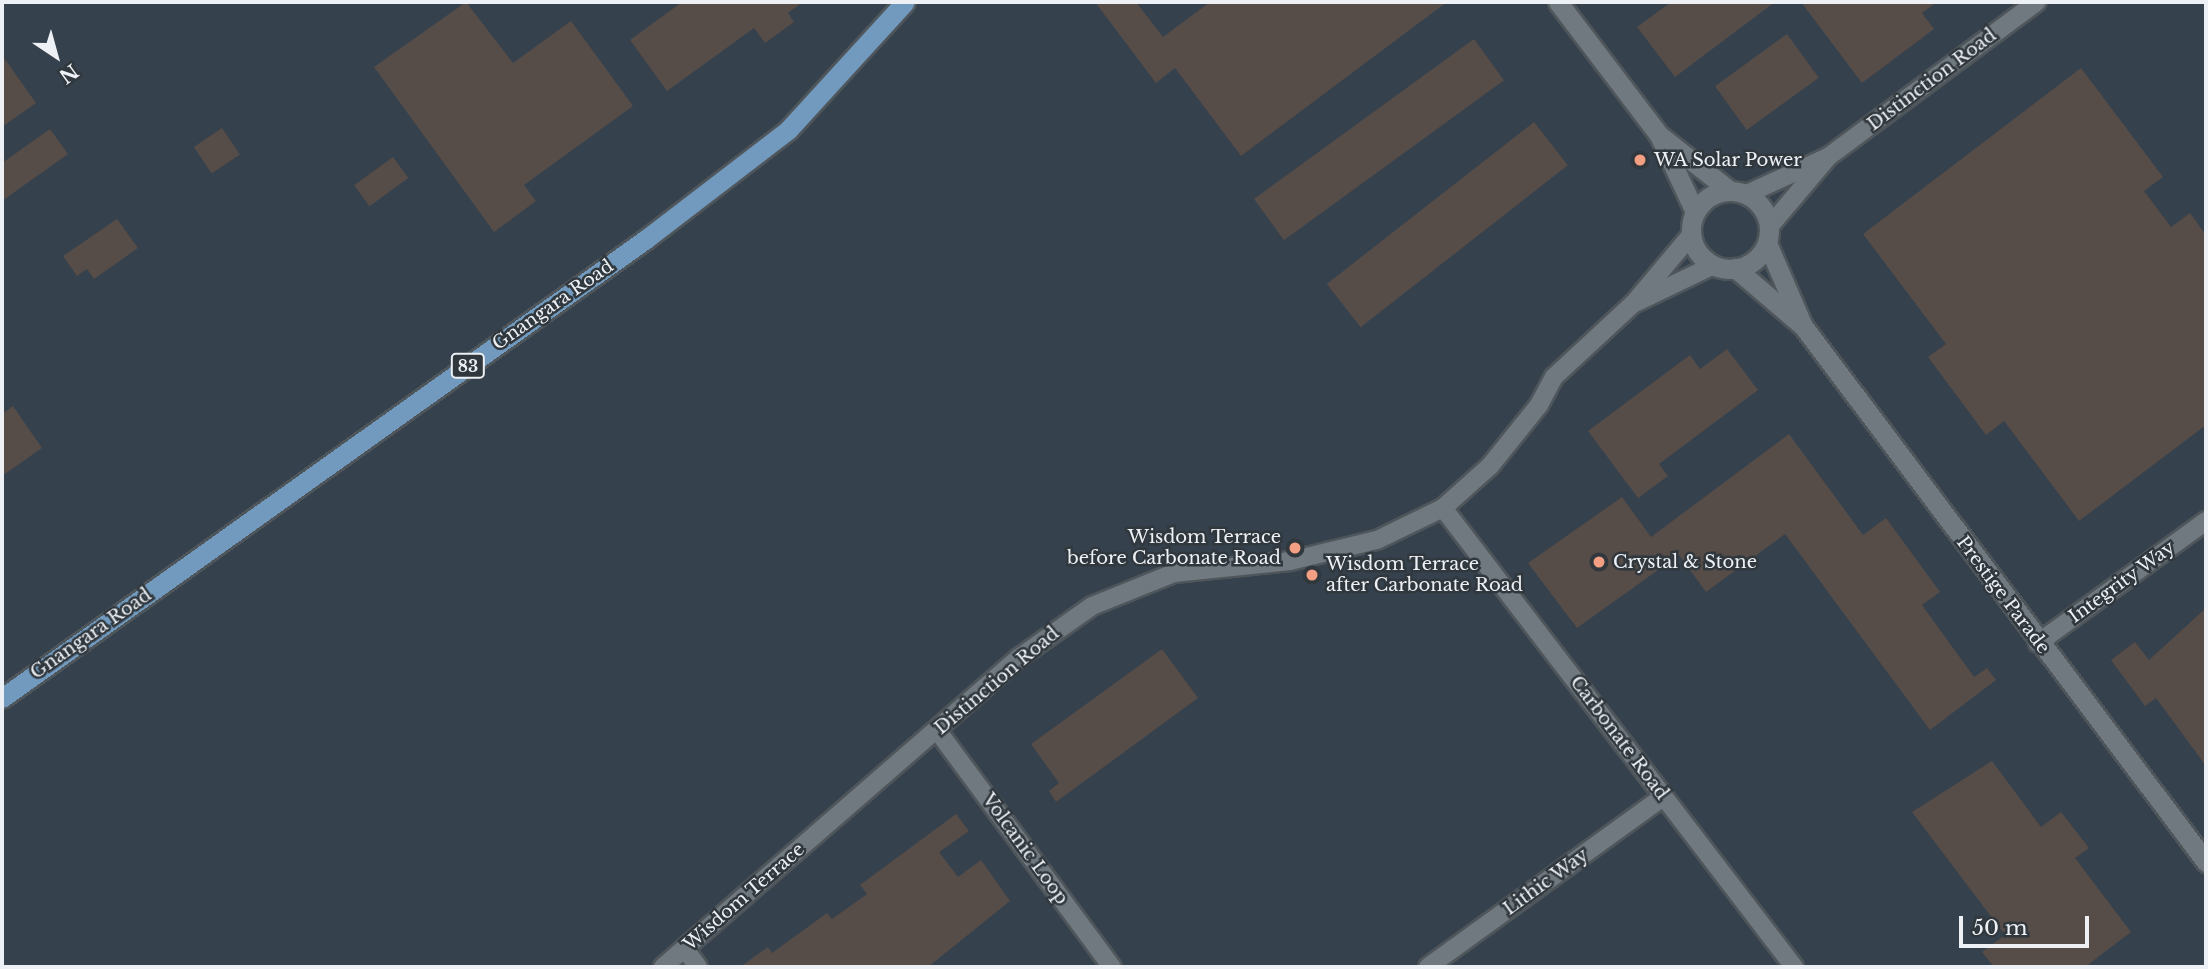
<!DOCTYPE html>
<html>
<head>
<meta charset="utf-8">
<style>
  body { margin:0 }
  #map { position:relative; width:2208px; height:969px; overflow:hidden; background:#30383e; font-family:"Libre Baskerville",serif }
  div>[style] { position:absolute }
  .built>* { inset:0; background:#35414d; transform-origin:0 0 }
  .building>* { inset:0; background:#564c48; transform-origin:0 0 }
  .roads { filter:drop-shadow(2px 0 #4f565b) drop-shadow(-2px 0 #4f565b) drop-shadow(0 2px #4f565b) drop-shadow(0 -2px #4f565b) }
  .minor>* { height:18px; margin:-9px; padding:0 9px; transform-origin:9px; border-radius:9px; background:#707880 }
  .tertiary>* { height:19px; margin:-9.5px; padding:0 9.5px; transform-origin:9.5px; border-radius:9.5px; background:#707880 }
  .tertiary>.ring { margin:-9.5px; padding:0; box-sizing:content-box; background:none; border:19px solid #707880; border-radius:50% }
  .primary>* { height:19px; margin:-9.5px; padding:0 9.5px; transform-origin:9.5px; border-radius:9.5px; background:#719abe }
  .dots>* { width:19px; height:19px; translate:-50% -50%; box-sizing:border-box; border:4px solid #30383e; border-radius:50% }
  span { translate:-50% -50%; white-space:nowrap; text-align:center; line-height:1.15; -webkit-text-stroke:5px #30383e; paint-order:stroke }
  .shield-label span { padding:2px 5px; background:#30383e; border:2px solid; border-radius:5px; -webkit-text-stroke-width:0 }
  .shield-label { font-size:16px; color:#edf1f6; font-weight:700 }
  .street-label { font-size:18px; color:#edf1f6 }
  .poi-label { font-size:18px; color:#edf1f6 }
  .left { translate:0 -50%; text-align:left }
  .right { translate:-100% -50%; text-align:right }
  .frame { position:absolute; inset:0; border:4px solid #edf1f6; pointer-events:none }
  .north { position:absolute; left:21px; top:21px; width:70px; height:70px; -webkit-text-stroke:5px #30383e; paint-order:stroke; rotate:144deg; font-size:19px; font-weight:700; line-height:28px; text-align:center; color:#edf1f6 }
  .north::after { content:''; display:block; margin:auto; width:24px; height:32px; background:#edf1f6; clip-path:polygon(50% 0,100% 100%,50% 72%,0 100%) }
  .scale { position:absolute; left:1959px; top:916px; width:130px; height:32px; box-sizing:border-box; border:4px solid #edf1f6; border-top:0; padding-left:9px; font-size:21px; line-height:24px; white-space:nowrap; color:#edf1f6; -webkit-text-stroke:5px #30383e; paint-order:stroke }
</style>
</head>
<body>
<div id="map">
  <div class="built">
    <div style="left:2px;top:2px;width:2204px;height:965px"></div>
  </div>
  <div class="building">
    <div style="clip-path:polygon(466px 2px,513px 63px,571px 21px,633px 106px,524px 185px,536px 201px,494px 232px,374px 67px)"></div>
    <div style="clip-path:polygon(682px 2px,803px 2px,788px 13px,794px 22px,765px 43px,754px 28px,667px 91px,630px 40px)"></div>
    <div style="clip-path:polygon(1095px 2px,1136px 2px,1163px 37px,1210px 2px,1447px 2px,1241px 156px,1175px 68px,1156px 83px)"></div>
    <div style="clip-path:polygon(1671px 2px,1775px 2px,1675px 77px,1637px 27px)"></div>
    <div style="clip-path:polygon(1801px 2px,1937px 2px,1922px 13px,1934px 29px,1862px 83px)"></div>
    <div style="left:1787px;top:34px;width:54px;height:89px;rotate:54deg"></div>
    <div style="left:1474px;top:39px;width:51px;height:272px;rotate:54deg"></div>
    <div style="clip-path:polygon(2px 55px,36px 103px,2px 127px)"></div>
    <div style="clip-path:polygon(2081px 68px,2163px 177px,2144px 191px,2171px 227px,2190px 213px,2206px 235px,2206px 425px,2079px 521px,2004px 421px,1986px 435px,1928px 357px,1946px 344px,1863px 234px)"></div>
    <div style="left:1534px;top:122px;width:55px;height:263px;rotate:52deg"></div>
    <div style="left:222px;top:128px;width:32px;height:34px;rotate:56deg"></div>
    <div style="clip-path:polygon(50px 129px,68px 154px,2px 201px,2px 163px)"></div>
    <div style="left:393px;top:157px;width:26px;height:48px;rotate:54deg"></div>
    <div style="clip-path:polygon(117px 219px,138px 248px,94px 279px,87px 269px,77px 276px,63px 256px)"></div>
    <div style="clip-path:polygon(1727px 349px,1758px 390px,1659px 464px,1668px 476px,1638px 498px,1588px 431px,1690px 355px,1700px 369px)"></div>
    <div style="clip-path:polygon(13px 406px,42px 448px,2px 476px,2px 414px)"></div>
    <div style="clip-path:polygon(1789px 434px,1863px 535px,1886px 518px,1940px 592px,1922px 605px,1974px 677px,1987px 668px,1996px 680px,1930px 730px,1785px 534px,1706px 592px,1679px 555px,1577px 628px,1528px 563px,1622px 497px,1651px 537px)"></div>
    <div style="clip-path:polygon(2206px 608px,2206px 766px,2156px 698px,2145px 706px,2111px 660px,2135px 642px,2149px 660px)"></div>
    <div style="clip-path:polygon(1162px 649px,1198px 698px,1056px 802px,1049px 791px,1059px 783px,1031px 744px)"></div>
    <div style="clip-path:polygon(1992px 761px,2041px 827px,2061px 812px,2089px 848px,2075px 858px,2131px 932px,2085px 967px,1994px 967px,1982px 952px,2005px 935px,1912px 812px)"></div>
    <div style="clip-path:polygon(956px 814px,969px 831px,939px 852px,958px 877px,981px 860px,1010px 901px,928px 967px,740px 967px,768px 947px,772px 953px,827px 913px,832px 919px,867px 894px,860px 885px)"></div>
  </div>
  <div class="roads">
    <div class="minor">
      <div style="left:1747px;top:194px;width:89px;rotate:-24.6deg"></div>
      <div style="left:1769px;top:227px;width:92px;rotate:-49.9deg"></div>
      <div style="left:1828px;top:157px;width:260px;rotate:-36.6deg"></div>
      <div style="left:1637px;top:302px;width:85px;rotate:-25.7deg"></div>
      <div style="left:1443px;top:508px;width:578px;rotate:52.59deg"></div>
      <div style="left:2038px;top:643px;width:208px;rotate:-36deg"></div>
      <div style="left:937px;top:730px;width:295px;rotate:53.6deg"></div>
      <div style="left:685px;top:949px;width:22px;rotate:54deg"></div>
      <div style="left:663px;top:967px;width:473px;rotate:-41deg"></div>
      <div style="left:1020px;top:657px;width:88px;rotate:-35.3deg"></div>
      <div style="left:1092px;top:606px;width:88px;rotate:-21.9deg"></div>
      <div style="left:1174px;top:573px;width:117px;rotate:-5.9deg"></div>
      <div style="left:1290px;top:561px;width:89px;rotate:-13.6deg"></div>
      <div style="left:1377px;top:540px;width:73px;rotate:-25.9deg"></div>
      <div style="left:1443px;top:508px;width:63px;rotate:-41.8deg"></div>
      <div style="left:1490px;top:466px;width:78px;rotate:-51.2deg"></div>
      <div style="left:1539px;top:405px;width:32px;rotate:-62deg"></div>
      <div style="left:1554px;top:377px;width:109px;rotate:-42.8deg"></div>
      <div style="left:1634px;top:303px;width:89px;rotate:-50deg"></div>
      <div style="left:1428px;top:967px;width:291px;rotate:-35.9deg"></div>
    </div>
    <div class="tertiary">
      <div style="left:1558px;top:2px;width:167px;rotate:52.8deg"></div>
      <div style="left:1659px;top:135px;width:85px;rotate:64.9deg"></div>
      <div style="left:1659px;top:135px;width:89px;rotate:38.2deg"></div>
      <div class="ring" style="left:1691px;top:191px;width:59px;height:59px"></div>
      <div style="left:1767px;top:243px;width:90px;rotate:66.6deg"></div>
      <div style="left:1803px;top:326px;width:671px;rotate:53.06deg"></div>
      <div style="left:1735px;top:268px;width:89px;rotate:40.5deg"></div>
    </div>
    <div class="primary">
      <div style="left:2px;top:698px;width:791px;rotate:-35.48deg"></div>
      <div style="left:646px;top:239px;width:179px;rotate:-37.5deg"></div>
      <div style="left:788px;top:130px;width:173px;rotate:-47.6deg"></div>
    </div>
  </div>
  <div class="dots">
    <div style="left:1640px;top:160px;background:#f39f83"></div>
    <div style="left:1295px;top:548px;background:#f39f83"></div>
    <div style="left:1599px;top:562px;background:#f39f83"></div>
    <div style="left:1312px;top:575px;background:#f39f83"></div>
  </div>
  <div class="shield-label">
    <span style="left:468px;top:366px">83</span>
  </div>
  <div class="street-label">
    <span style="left:1932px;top:80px;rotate:-37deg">Distinction Road</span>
    <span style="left:553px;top:305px;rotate:-35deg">Gnangara Road</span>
    <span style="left:2122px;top:582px;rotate:-36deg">Integrity Way</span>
    <span style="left:2003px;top:595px;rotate:53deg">Prestige Parade</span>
    <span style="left:91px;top:634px;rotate:-35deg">Gnangara Road</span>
    <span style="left:997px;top:681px;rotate:-40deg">Distinction Road</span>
    <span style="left:1619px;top:738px;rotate:53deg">Carbonate Road</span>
    <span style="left:1025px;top:849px;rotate:54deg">Volcanic Loop</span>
    <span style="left:1546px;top:882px;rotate:-36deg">Lithic Way</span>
    <span style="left:744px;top:897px;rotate:-41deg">Wisdom Terrace</span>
  </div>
  <div class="poi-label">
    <span class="left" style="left:1654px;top:160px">WA Solar Power</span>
    <span class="right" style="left:1281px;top:548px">Wisdom Terrace<br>before Carbonate Road</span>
    <span class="left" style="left:1613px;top:562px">Crystal &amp; Stone</span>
    <span class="left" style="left:1326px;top:575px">Wisdom Terrace<br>after Carbonate Road</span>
  </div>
  <div class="frame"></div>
  <div class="north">N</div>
  <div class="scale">50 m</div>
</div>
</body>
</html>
